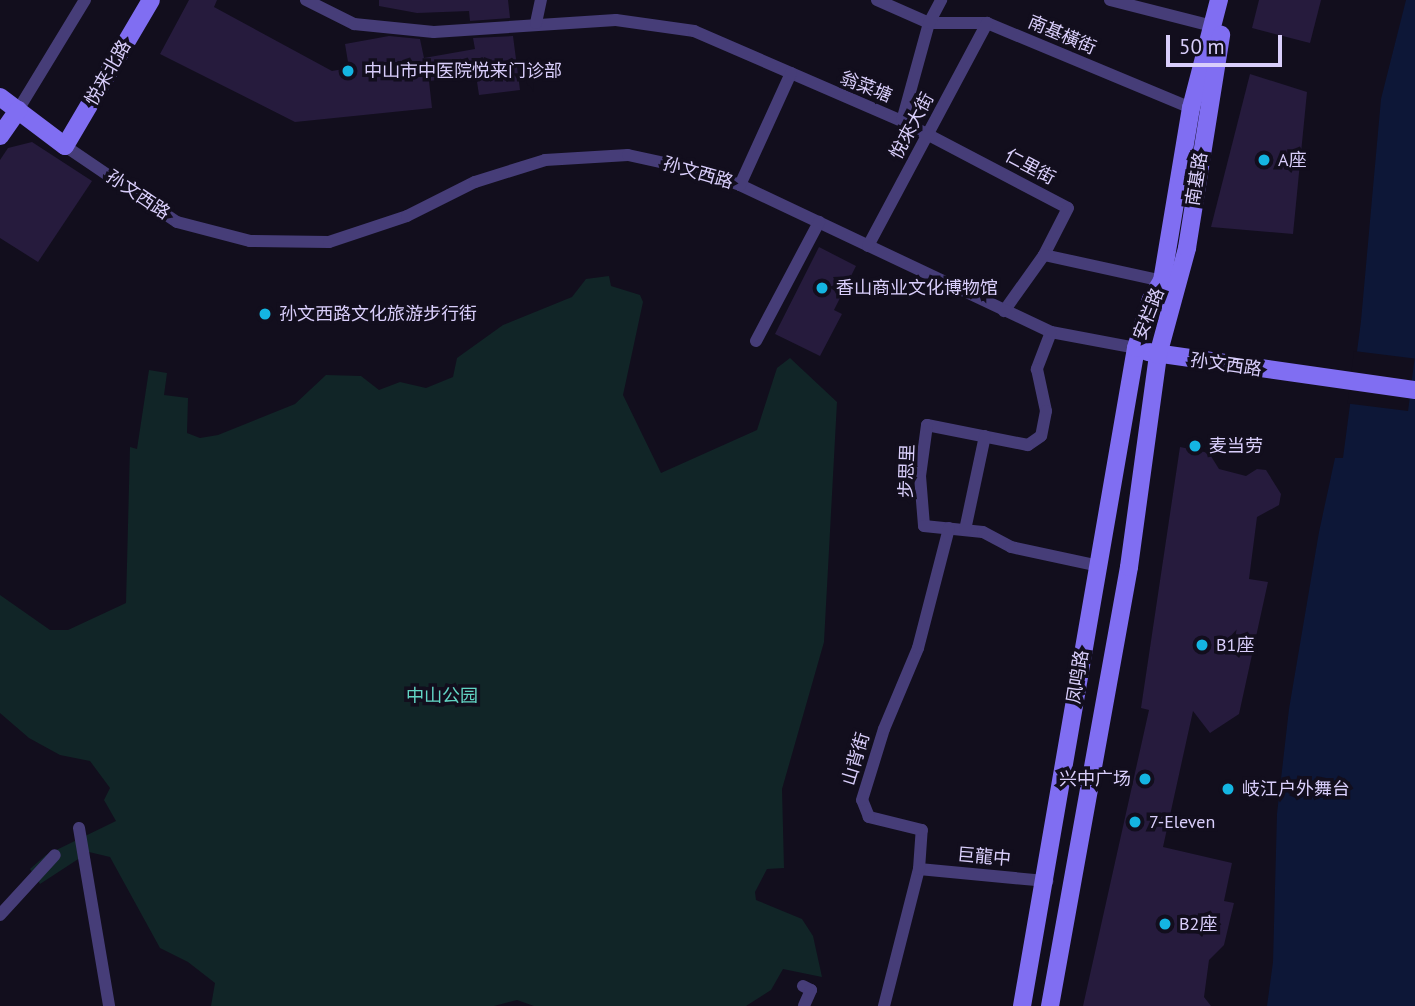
<!DOCTYPE html>
<html>
<head>
<meta charset="utf-8">
<style>
  body { margin:0 }
  #map { position:relative; width:1415px; height:1006px; overflow:hidden; background:#120e1d; font-family:"PT Sans","Noto Sans SC",sans-serif }
  div>[style] { position:absolute }
  .green>* { inset:0; background:#112527 }
  .water>* { inset:0; background:#0d1737 }
  .pier>* { inset:0; background:#120e1d; transform-origin:0 0 }
  .building>* { inset:0; background:#261b3d }
  .street>* { height:12px; margin:-6px; padding:0 6px; transform-origin:6px; border-radius:6px; background:#463d78 }
  .secondary>* { height:18px; margin:-9px; padding:0 9px; transform-origin:9px; border-radius:9px; background:#806ef2 }
  .dots>* { width:19px; height:19px; translate:-50% -50%; box-sizing:border-box; border:4px solid #120e1d; border-radius:50% }
  span { translate:-50% -50%; white-space:nowrap; text-align:center; line-height:1.15; -webkit-text-stroke:7px #120e1d; paint-order:stroke }
  .street-label { font-size:18px; color:#d9cefb }
  .poi-label { font-size:18px; color:#d9cefb }
  .left { translate:0 -50%; text-align:left }
  .right { translate:-100% -50%; text-align:right }
  .park-label { font-size:18px; color:#62d4c4 }
  .scale { position:absolute; left:1166px; top:35px; width:116px; height:32px; box-sizing:border-box; border:4px solid #d9cefb; border-top:0; padding-left:9px; font-size:21px; line-height:24px; white-space:nowrap; color:#d9cefb; -webkit-text-stroke:5px #120e1d; paint-order:stroke }
</style>
</head>
<body>
<div id="map">
  <div class="green">
    <div style="clip-path:polygon(609px 276px,611px 286px,640px 295px,643px 302px,623px 395px,661px 473px,757px 430px,777px 368px,790px 358px,837px 402px,824px 642px,782px 789px,784px 868px,767px 869px,755px 892px,756px 900px,802px 919px,813px 936px,822px 977px,783px 969px,771px 990px,746px 1006px,534px 1006px,517px 1000px,494px 1006px,211px 1006px,215px 983px,188px 962px,160px 948px,110px 857px,89px 852px,40px 884px,30px 869px,46px 855px,116px 821px,104px 800px,110px 788px,90px 761px,60px 755px,29px 738px,0 713px,0 595px,50px 630px,68px 630px,126px 603px,130px 447px,137px 449px,149px 370px,167px 373px,164px 395px,188px 398px,187px 433px,200px 438px,218px 435px,295px 404px,326px 375px,361px 376px,379px 390px,400px 382px,426px 388px,453px 377px,457px 358px,503px 325px,572px 297px,586px 279px)"></div>
  </div>
  <div class="water">
    <div style="clip-path:polygon(1406px 0,1415px 0,1415px 1006px,1267px 1006px,1273px 962px,1277px 814px,1289px 709px,1319px 532px,1335px 458px,1343px 458px,1361px 321px,1381px 99px)"></div>
  </div>
  <div class="pier">
    <div style="left:1354px;top:351px;width:61px;height:53px;rotate:7deg"></div>
  </div>
  <div class="building">
    <div style="clip-path:polygon(189px 0,217px 0,214px 7px,332px 71px,349px 68px,345px 44px,389px 36px,420px 39px,424px 58px,475px 49px,473px 38px,513px 36px,520px 90px,479px 95px,476px 75px,429px 81px,432px 108px,295px 122px,160px 54px)"></div>
    <div style="clip-path:polygon(379px 0,508px 0,510px 18px,470px 21px,469px 11px,417px 13px,379px 6px)"></div>
    <div style="clip-path:polygon(1259px 0,1321px 0,1310px 43px,1252px 28px)"></div>
    <div style="clip-path:polygon(1250px 74px,1307px 92px,1293px 234px,1211px 227px)"></div>
    <div style="clip-path:polygon(32px 142px,92px 181px,38px 262px,0 238px,0 160px,8px 148px)"></div>
    <div style="clip-path:polygon(819px 247px,856px 266px,834px 310px,842px 314px,820px 356px,775px 334px)"></div>
    <div style="clip-path:polygon(1180px 447px,1209px 453px,1219px 469px,1246px 476px,1257px 469px,1266px 470px,1281px 494px,1279px 505px,1257px 517px,1249px 579px,1268px 582px,1239px 714px,1210px 733px,1193px 711px,1163px 847px,1232px 863px,1224px 901px,1234px 903px,1224px 945px,1209px 960px,1204px 997px,1211px 1006px,1083px 1006px,1149px 710px,1141px 708px)"></div>
  </div>
  <div class="street">
    <div style="left:306px;top:0;width:54px;rotate:26.6deg"></div>
    <div style="left:354px;top:24px;width:80px;rotate:5.7deg"></div>
    <div style="left:434px;top:32px;width:182px;rotate:-3.8deg"></div>
    <div style="left:616px;top:20px;width:79px;rotate:8deg"></div>
    <div style="left:694px;top:31px;width:227px;rotate:23.4deg"></div>
    <div style="left:902px;top:121px;width:187px;rotate:27.7deg"></div>
    <div style="left:1068px;top:208px;width:53px;rotate:117.1deg"></div>
    <div style="left:1044px;top:255px;width:69px;rotate:125.5deg"></div>
    <div style="left:877px;top:0;width:57px;rotate:23.9deg"></div>
    <div style="left:929px;top:23px;width:58px"></div>
    <div style="left:987px;top:23px;width:221px;rotate:22.6deg"></div>
    <div style="left:1110px;top:0;width:105px;rotate:14.3deg"></div>
    <div style="left:536px;top:23px;width:24px;rotate:-78deg"></div>
    <div style="left:18px;top:110px;width:129px;rotate:-58.7deg"></div>
    <div style="left:902px;top:121px;width:102px;rotate:-74.6deg"></div>
    <div style="left:929px;top:23px;width:26px;rotate:-62deg"></div>
    <div style="left:65px;top:146px;width:135px;rotate:34.2deg"></div>
    <div style="left:177px;top:222px;width:75px;rotate:14.6deg"></div>
    <div style="left:250px;top:241px;width:79px;rotate:0.7deg"></div>
    <div style="left:329px;top:242px;width:82px;rotate:-18.4deg"></div>
    <div style="left:407px;top:216px;width:76px;rotate:-26.6deg"></div>
    <div style="left:475px;top:182px;width:73px;rotate:-17.4deg"></div>
    <div style="left:545px;top:160px;width:83px;rotate:-3.4deg"></div>
    <div style="left:628px;top:155px;width:71px;rotate:12.3deg"></div>
    <div style="left:697px;top:170px;width:46px;rotate:19.2deg"></div>
    <div style="left:740px;top:185px;width:344px;rotate:25.3deg"></div>
    <div style="left:1051px;top:332px;width:86px;rotate:10.7deg"></div>
    <div style="left:740px;top:185px;width:123px;rotate:-65.5deg"></div>
    <div style="left:868px;top:246px;width:253px;rotate:-61.9deg"></div>
    <div style="left:1044px;top:255px;width:121px;rotate:12.4deg"></div>
    <div style="left:1051px;top:332px;width:40px;rotate:111deg"></div>
    <div style="left:1037px;top:369px;width:43px;rotate:77.9deg"></div>
    <div style="left:1046px;top:411px;width:25px;rotate:101deg"></div>
    <div style="left:1041px;top:436px;width:16px;rotate:145deg"></div>
    <div style="left:1028px;top:445px;width:103px;rotate:-168.8deg"></div>
    <div style="left:927px;top:425px;width:51px;rotate:97.8deg"></div>
    <div style="left:920px;top:476px;width:50px;rotate:85.4deg"></div>
    <div style="left:924px;top:526px;width:59px;rotate:5.8deg"></div>
    <div style="left:983px;top:532px;width:32px;rotate:28deg"></div>
    <div style="left:1011px;top:547px;width:86px;rotate:12.1deg"></div>
    <div style="left:756px;top:341px;width:135px;rotate:-62.1deg"></div>
    <div style="left:965px;top:530px;width:96px;rotate:-78deg"></div>
    <div style="left:79px;top:828px;width:181px;rotate:80.4deg"></div>
    <div style="left:919px;top:869px;width:129px;rotate:5.4deg"></div>
    <div style="left:0;top:915px;width:81px;rotate:-47.5deg"></div>
    <div style="left:803px;top:986px;width:9px;rotate:27deg"></div>
    <div style="left:811px;top:990px;width:17px;rotate:114deg"></div>
    <div style="left:884px;top:1006px;width:141px;rotate:-75.7deg"></div>
    <div style="left:919px;top:869px;width:39px;rotate:-86deg"></div>
    <div style="left:922px;top:830px;width:55px;rotate:-166.2deg"></div>
    <div style="left:869px;top:817px;width:18px;rotate:-112deg"></div>
    <div style="left:862px;top:800px;width:74px;rotate:-72.8deg"></div>
    <div style="left:884px;top:729px;width:88px;rotate:-67.2deg"></div>
    <div style="left:918px;top:648px;width:124px;rotate:-75.5deg"></div>
  </div>
  <div class="secondary">
    <div style="left:0;top:97px;width:81px;rotate:37deg"></div>
    <div style="left:65px;top:146px;width:169px;rotate:-59.5deg"></div>
    <div style="left:0;top:136px;width:32px;rotate:-55deg"></div>
    <div style="left:1148px;top:352px;width:270px;rotate:8.1deg"></div>
    <div style="left:1022px;top:1006px;width:668px;rotate:-80.17deg"></div>
    <div style="left:1136px;top:348px;width:51px;rotate:-73deg"></div>
    <div style="left:1151px;top:299px;width:21px;rotate:-59deg"></div>
    <div style="left:1162px;top:281px;width:175px;rotate:-80.5deg"></div>
    <div style="left:1191px;top:108px;width:112px;rotate:-75.5deg"></div>
    <div style="left:1050px;top:1006px;width:446px;rotate:-79.8deg"></div>
    <div style="left:1129px;top:567px;width:214px;rotate:-82.2deg"></div>
    <div style="left:1158px;top:355px;width:111px;rotate:-74.8deg"></div>
    <div style="left:1187px;top:248px;width:216px;rotate:-80.9deg"></div>
  </div>
  <div class="dots">
    <div style="left:348px;top:71px;background:#14b5e2"></div>
    <div style="left:1264px;top:160px;background:#14b5e2"></div>
    <div style="left:822px;top:288px;background:#14b5e2"></div>
    <div style="left:265px;top:314px;background:#14b5e2"></div>
    <div style="left:1195px;top:446px;background:#14b5e2"></div>
    <div style="left:1202px;top:645px;background:#14b5e2"></div>
    <div style="left:1145px;top:779px;background:#14b5e2"></div>
    <div style="left:1228px;top:789px;background:#14b5e2"></div>
    <div style="left:1135px;top:822px;background:#14b5e2"></div>
    <div style="left:1165px;top:924px;background:#14b5e2"></div>
  </div>
  <div class="street-label">
    <span style="left:1062px;top:35px;rotate:23deg">南基橫街</span>
    <span style="left:108px;top:73px;rotate:-60deg">悦来北路</span>
    <span style="left:866px;top:87px;rotate:22deg">翁菜塘</span>
    <span style="left:912px;top:126px;rotate:-62deg">悅來大街</span>
    <span style="left:1030px;top:167px;rotate:28deg">仁里街</span>
    <span style="left:698px;top:173px;rotate:16deg">孙文西路</span>
    <span style="left:1197px;top:179px;rotate:-81deg">南基路</span>
    <span style="left:138px;top:195px;rotate:34deg">孙文西路</span>
    <span style="left:1149px;top:314px;rotate:-69deg">安栏路</span>
    <span style="left:1226px;top:365px;rotate:8deg">孙文西路</span>
    <span style="left:907px;top:471px;rotate:-88deg">步思里</span>
    <span style="left:1078px;top:677px;rotate:-81deg">凤鸣路</span>
    <span style="left:856px;top:759px;rotate:-73deg">山背街</span>
    <span style="left:984px;top:857px;rotate:5deg">巨龍中</span>
  </div>
  <div class="poi-label">
    <span class="left" style="left:364px;top:71px">中山市中医院悦来门诊部</span>
    <span class="left" style="left:1278px;top:160px">A座</span>
    <span class="left" style="left:836px;top:288px">香山商业文化博物馆</span>
    <span class="left" style="left:279px;top:314px">孙文西路文化旅游步行街</span>
    <span class="left" style="left:1209px;top:446px">麦当劳</span>
    <span class="left" style="left:1216px;top:645px">B1座</span>
    <span class="right" style="left:1131px;top:779px">兴中广场</span>
    <span class="left" style="left:1242px;top:789px">岐江户外舞台</span>
    <span class="left" style="left:1149px;top:822px">7-Eleven</span>
    <span class="left" style="left:1179px;top:924px">B2座</span>
  </div>
  <div class="park-label">
    <span style="left:442px;top:696px">中山公园</span>
  </div>
  <div class="scale">50 m</div>
</div>
</body>
</html>
